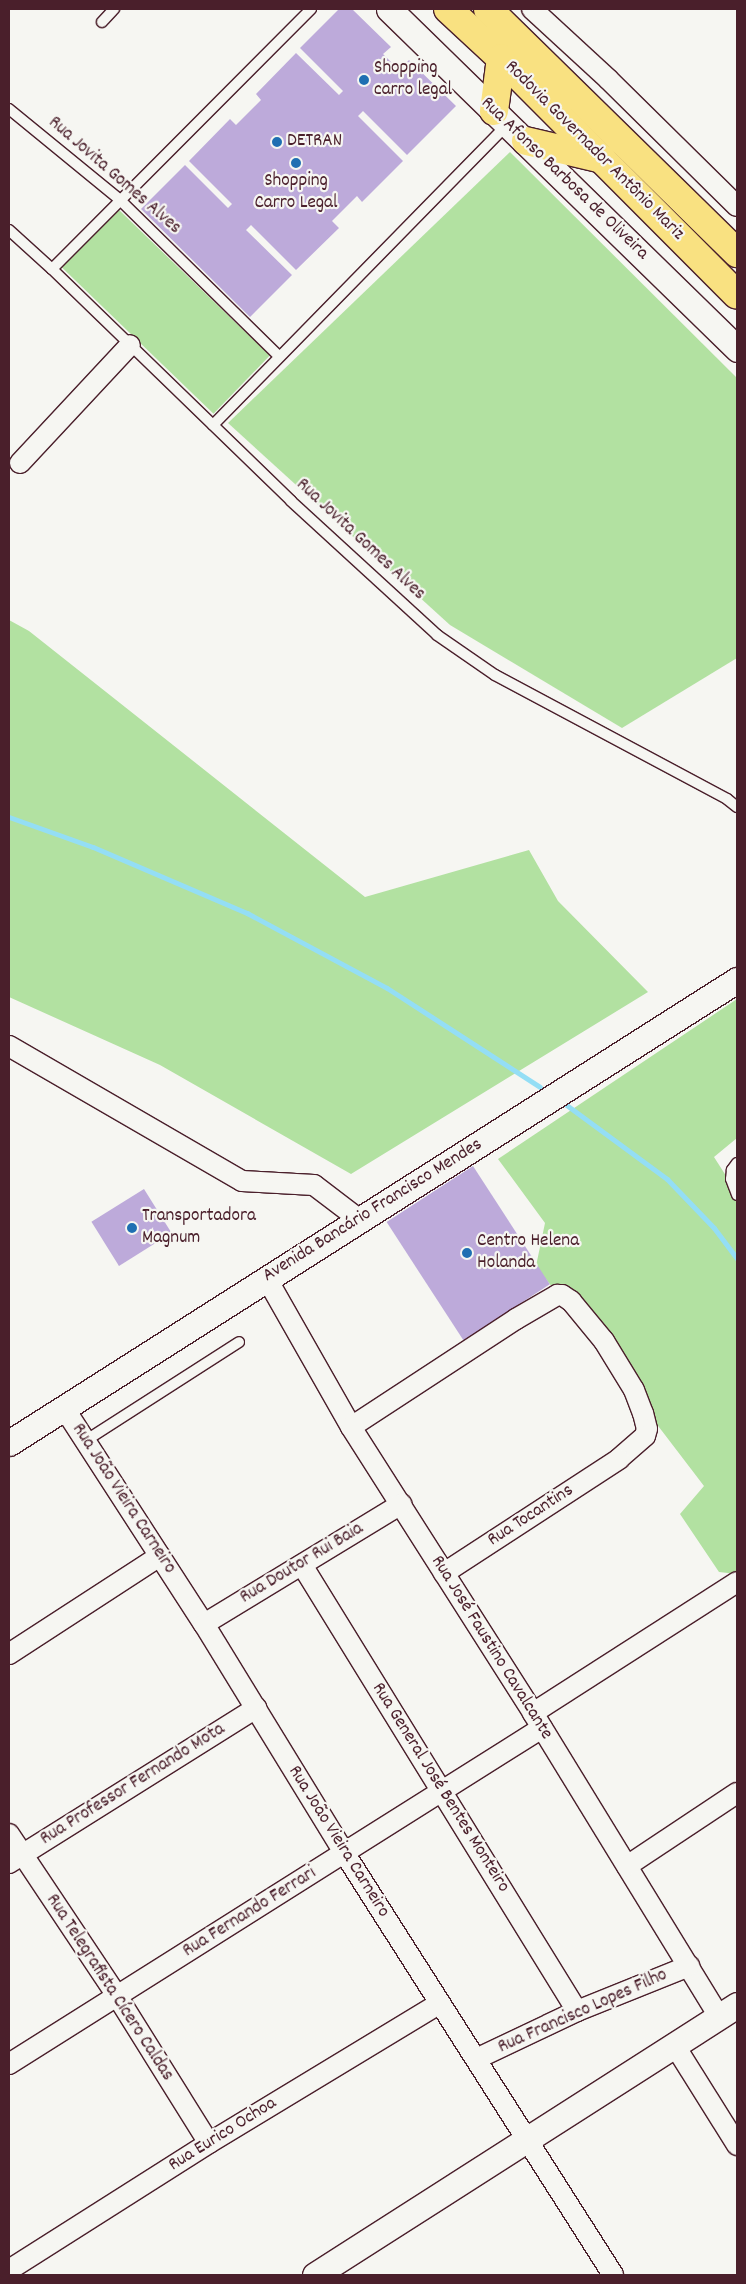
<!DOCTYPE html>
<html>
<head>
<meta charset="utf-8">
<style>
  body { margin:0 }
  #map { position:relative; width:746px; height:2284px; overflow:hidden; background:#f6f6f2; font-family:Dekko,sans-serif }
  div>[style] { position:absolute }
  .green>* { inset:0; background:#b2e1a1; transform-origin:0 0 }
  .stream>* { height:5px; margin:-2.5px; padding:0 2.5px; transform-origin:2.5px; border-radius:2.5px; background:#94def5 }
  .building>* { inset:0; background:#bdaada; transform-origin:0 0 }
  .roads { filter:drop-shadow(1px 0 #4a1f2b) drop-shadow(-1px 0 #4a1f2b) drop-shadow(0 1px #4a1f2b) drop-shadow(0 -1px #4a1f2b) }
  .service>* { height:10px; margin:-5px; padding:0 5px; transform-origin:5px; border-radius:5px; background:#f6f6f2 }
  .minor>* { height:20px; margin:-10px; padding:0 10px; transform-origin:10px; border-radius:10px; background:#f6f6f2 }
  .tertiary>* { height:25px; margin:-12.5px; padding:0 12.5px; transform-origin:12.5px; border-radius:12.5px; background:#f6f6f2 }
  .trunk>* { height:28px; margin:-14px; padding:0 14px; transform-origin:14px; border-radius:14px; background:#f9e181 }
  .dots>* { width:14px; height:14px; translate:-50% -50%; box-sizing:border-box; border:2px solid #f6f6f2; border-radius:50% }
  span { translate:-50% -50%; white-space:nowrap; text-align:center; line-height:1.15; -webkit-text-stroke:4.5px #f6f6f2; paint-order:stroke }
  .poi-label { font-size:19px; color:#4a1f2b }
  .left { translate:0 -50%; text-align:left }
  .street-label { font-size:19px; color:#4a1f2b }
  .frame { position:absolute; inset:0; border:10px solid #4a1f2b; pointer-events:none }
</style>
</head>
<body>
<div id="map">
  <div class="green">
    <div style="clip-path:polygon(510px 152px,737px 378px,737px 658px,622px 728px,450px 625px,228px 423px)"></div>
    <div style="left:118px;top:209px;width:211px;height:81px;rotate:44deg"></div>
    <div style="clip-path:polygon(9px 620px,29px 631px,365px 897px,529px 850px,558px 901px,648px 992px,351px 1174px,160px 1065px,9px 997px)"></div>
    <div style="clip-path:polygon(737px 999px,737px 1138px,714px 1157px,737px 1193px,737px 1574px,719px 1572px,680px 1514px,704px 1486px,536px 1266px,545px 1223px,498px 1159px)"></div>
  </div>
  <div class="stream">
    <div style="left:9px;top:817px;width:89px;rotate:19.7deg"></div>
    <div style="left:93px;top:847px;width:168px;rotate:23.2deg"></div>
    <div style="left:247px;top:913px;width:159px;rotate:28.2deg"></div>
    <div style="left:387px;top:988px;width:182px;rotate:32.9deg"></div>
    <div style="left:561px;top:1101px;width:132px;rotate:36.3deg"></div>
    <div style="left:667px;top:1179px;width:68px;rotate:46.2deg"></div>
    <div style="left:714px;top:1228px;width:39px;rotate:53deg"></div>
  </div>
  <div class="building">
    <div style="clip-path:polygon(339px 9px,352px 9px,391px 47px,383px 54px,399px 70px,409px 60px,456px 106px,407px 155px,363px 111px,358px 116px,403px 161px,362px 202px,357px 196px,332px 221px,339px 228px,296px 270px,251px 225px,246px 230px,292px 275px,250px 317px,141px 209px,185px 165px,228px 208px,232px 204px,189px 161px,230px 119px,236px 125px,261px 100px,256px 94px,296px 53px,339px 95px,343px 91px,300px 48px)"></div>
    <div style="left:473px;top:1166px;width:141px;height:103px;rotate:57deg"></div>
    <div style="left:144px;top:1189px;width:52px;height:62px;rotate:58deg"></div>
  </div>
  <div class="roads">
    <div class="service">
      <div style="left:102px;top:22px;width:18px;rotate:-47deg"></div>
      <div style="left:9px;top:109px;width:142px;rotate:39.3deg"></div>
      <div style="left:119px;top:199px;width:224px;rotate:44.5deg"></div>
      <div style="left:9px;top:230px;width:58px;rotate:42.2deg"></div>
      <div style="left:52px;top:269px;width:333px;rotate:44.1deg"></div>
      <div style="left:291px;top:501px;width:198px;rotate:42.5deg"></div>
      <div style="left:437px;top:635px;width:70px;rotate:34.6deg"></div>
      <div style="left:495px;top:675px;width:263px;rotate:28.1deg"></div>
      <div style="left:727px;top:799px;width:13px;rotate:39deg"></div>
      <div style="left:52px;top:269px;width:367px;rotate:-45.1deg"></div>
      <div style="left:213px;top:425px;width:421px;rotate:-45.6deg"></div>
      <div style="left:737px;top:1163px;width:9px;rotate:126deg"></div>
      <div style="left:732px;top:1170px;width:9px;rotate:96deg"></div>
      <div style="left:731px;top:1179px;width:17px;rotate:69deg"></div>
      <div style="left:85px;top:1441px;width:183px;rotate:-32.7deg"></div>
    </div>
    <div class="minor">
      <div style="left:532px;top:9px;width:103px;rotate:42.6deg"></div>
      <div style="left:608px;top:79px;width:181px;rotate:44.6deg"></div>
      <div style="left:20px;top:463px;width:161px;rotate:-47deg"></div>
      <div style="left:9px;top:1046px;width:269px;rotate:30.1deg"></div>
      <div style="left:242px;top:1181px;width:72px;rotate:3.2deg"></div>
      <div style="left:314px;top:1185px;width:58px;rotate:37.3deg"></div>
      <div style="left:267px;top:1279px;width:170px;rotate:60.4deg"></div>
      <div style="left:351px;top:1427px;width:339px;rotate:57.5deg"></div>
      <div style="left:533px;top:1713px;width:356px;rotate:58.5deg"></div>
      <div style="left:64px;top:1408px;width:257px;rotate:57.1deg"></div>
      <div style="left:204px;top:1624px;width:270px;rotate:58.5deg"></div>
      <div style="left:345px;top:1854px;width:499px;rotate:57.5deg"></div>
      <div style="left:351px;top:1427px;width:197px;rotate:-33.2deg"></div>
      <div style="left:516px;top:1319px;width:48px;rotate:-30.3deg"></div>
      <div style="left:557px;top:1295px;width:5px"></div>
      <div style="left:562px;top:1295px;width:11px;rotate:34deg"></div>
      <div style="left:571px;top:1301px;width:52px;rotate:50.5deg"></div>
      <div style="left:604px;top:1341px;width:57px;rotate:58.5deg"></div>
      <div style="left:634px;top:1390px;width:25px;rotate:69deg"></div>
      <div style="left:643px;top:1413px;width:16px;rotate:76deg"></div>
      <div style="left:647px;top:1429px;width:7px;rotate:106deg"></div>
      <div style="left:645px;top:1436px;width:35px;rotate:139deg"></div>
      <div style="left:619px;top:1459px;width:209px;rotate:146.9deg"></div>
      <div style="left:302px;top:1565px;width:524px;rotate:58.34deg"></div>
      <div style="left:204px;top:1624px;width:231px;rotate:-31.3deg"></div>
      <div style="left:9px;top:1654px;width:180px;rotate:-33deg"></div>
      <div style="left:533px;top:1713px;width:242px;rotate:-32.7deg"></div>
      <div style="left:9px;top:1834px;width:195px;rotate:56.3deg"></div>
      <div style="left:117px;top:1996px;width:173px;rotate:58deg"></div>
      <div style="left:9px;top:1863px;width:292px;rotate:-32.1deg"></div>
      <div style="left:627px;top:1866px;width:132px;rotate:-33.6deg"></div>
      <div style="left:675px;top:2046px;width:117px;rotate:57.9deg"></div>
      <div style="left:476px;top:2059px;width:112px;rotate:-25.4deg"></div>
      <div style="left:577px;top:2011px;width:121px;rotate:-21.9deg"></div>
      <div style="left:9px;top:2064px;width:630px;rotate:-32.23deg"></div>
      <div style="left:9px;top:2270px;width:237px;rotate:-32.4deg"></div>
      <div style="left:209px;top:2143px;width:270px;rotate:-31.2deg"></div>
    </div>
    <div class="tertiary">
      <div style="left:389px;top:9px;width:487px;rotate:44.3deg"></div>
      <div style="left:9px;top:1443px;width:863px;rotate:-32.46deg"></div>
      <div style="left:315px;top:2275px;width:501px;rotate:-32.61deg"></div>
    </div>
    <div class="trunk">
      <div style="left:448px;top:9px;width:72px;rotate:42.8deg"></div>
      <div style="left:501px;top:58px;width:334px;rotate:45.1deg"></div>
      <div style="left:488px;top:9px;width:349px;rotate:44.4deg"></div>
      <div style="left:494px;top:111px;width:53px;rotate:-82.5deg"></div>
      <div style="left:526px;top:141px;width:78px;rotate:13.3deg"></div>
    </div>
  </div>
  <div class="dots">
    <div style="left:364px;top:80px;background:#1f6fb2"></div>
    <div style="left:277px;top:142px;background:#1f6fb2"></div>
    <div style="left:296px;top:163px;background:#1f6fb2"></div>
    <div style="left:132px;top:1228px;background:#1f6fb2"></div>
    <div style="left:467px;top:1253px;background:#1f6fb2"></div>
  </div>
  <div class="poi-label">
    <span class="left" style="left:374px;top:80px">Shopping<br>carro legal</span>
    <span class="left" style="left:287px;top:142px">DETRAN</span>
    <span style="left:296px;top:193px">Shopping<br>Carro Legal</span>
    <span class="left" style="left:142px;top:1228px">Transportadora<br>Magnum</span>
    <span class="left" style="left:477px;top:1253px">Centro Helena<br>Holanda</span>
  </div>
  <div class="street-label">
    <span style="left:594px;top:151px;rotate:45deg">Rodovia Governador Antônio Mariz</span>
    <span style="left:114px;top:176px;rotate:41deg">Rua Jovita Gomes Alves</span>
    <span style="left:564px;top:179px;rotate:44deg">Rua Afonso Barbosa de Oliveira</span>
    <span style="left:360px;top:540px;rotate:43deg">Rua Jovita Gomes Alves</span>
    <span style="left:373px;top:1211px;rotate:-32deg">Avenida Bancário Francisco Mendes</span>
    <span style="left:123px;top:1499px;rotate:57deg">Rua João Vieira Carneiro</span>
    <span style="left:531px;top:1516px;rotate:-33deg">Rua Tocantins</span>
    <span style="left:302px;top:1564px;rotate:-31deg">Rua Doutor Rui Baia</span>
    <span style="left:491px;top:1648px;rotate:58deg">Rua José Faustino Cavalcante</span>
    <span style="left:133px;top:1785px;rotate:-32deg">Rua Professor Fernando Mota</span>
    <span style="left:440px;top:1788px;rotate:58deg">Rua General José Bentes Monteiro</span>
    <span style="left:338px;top:1842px;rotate:58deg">Rua João Vieira Carneiro</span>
    <span style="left:250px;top:1913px;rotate:-32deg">Rua Fernando Ferrari</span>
    <span style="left:109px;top:1988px;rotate:57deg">Rua Telegrafista Cícero Caldas</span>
    <span style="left:583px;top:2012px;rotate:-24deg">Rua Francisco Lopes Filho</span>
    <span style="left:223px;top:2135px;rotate:-32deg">Rua Eurico Ochoa</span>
  </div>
  <div class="frame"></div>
</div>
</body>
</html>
